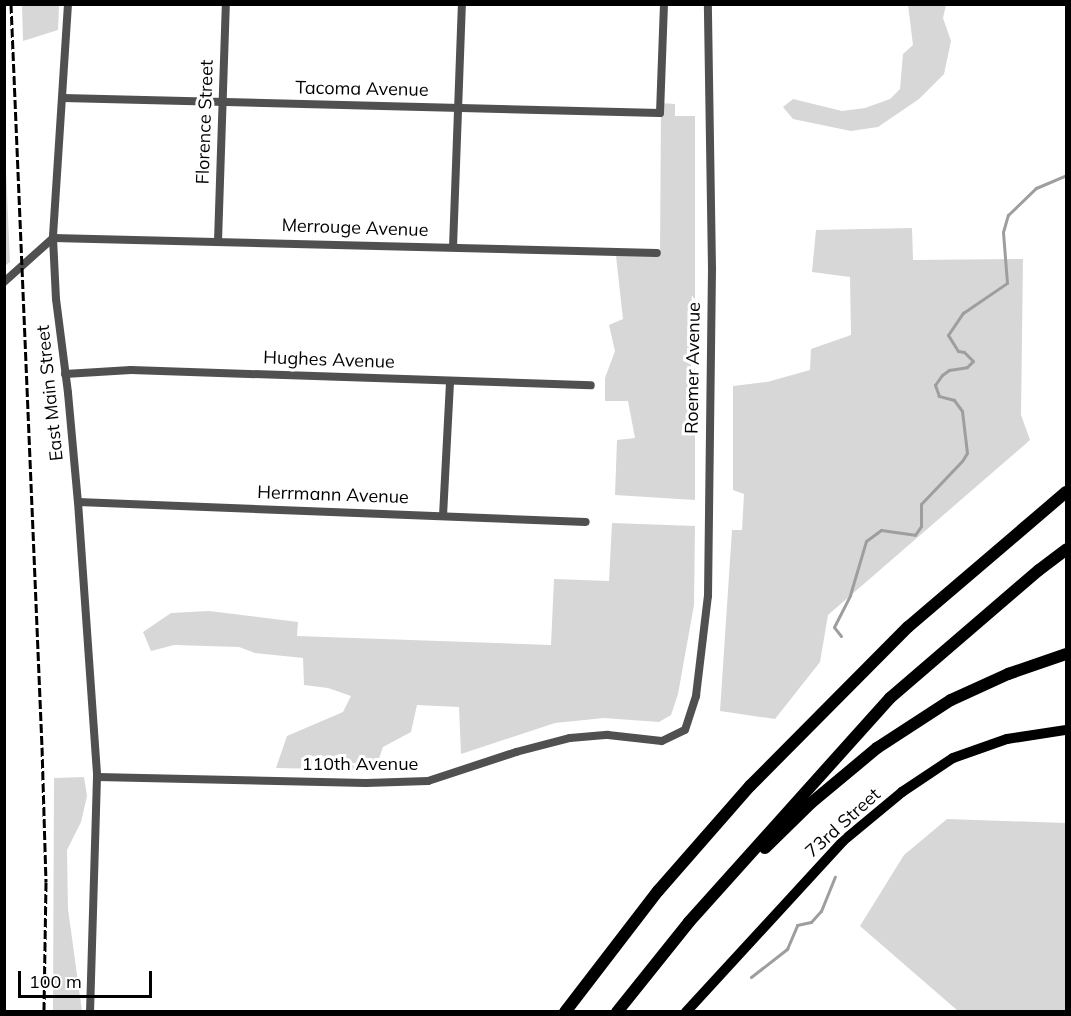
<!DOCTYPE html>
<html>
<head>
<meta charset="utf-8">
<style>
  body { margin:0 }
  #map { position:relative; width:1071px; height:1016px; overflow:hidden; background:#fff; font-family:Mulish,sans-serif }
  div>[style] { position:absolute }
  .green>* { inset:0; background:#d7d7d7 }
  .stream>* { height:3px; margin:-1.5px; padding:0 1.5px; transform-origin:1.5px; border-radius:1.5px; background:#9e9e9e }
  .minor>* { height:8px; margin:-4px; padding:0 4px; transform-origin:4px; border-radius:4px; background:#505050 }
  .major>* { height:10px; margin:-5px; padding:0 5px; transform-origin:5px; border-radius:5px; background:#000 }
  .highway>* { height:12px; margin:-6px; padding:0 6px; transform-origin:6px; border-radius:6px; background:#000 }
  .rail>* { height:3px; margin-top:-1.5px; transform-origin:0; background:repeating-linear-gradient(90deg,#000 0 9px,transparent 0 12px) }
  span { translate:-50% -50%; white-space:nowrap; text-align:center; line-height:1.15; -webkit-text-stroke:6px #fff; paint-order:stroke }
  .street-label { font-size:18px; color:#000 }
  .frame { position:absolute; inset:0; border:6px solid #000; pointer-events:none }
  .scale { position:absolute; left:18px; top:971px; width:134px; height:27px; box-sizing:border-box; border:3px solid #000; border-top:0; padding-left:8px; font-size:18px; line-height:21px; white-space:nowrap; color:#000; -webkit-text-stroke:4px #fff; paint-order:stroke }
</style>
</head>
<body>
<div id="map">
  <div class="green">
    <div style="clip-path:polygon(22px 5px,59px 5px,58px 30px,23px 41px)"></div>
    <div style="clip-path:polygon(908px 5px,946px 5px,943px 18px,951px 41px,944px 74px,919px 99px,878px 127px,851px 131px,793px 119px,783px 107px,793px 99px,842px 111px,865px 108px,890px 99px,900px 89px,903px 54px,913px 45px)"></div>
    <div style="clip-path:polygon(661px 103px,675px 104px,675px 116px,695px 116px,695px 500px,615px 495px,617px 440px,635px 438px,628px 401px,605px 401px,605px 378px,615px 351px,609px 325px,623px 319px,616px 256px,660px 256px)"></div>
    <div style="clip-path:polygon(5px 149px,10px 262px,5px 266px,4px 266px)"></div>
    <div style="clip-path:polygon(912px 228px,913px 260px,1023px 259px,1021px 415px,1030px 440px,828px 615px,820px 662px,775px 719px,720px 711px,732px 530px,742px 530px,744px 494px,733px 490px,733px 386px,767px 382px,810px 370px,811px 349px,851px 335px,850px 277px,812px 272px,816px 230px)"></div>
    <div style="clip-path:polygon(612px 523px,695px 526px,694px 605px,678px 694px,671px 715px,659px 722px,604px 718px,555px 723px,461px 754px,459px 707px,417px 705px,411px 732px,383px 747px,375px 770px,276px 768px,287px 736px,343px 712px,351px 696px,328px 688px,304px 685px,303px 658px,255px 653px,239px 647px,174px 645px,151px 651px,143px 632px,171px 613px,209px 611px,298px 622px,297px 636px,551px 645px,554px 579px,609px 581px)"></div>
    <div style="clip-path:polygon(84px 777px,87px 796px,81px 822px,67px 850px,68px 909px,82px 1011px,53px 1011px,54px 778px)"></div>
    <div style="clip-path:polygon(947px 819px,1066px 823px,1066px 1011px,958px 1011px,860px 926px,904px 855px)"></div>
  </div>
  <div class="stream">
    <div style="left:841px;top:636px;width:11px;rotate:-128deg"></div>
    <div style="left:834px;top:627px;width:36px;rotate:-63deg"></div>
    <div style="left:850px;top:595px;width:56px;rotate:-73.5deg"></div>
    <div style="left:866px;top:541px;width:19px;rotate:-36deg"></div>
    <div style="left:881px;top:530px;width:34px;rotate:8deg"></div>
    <div style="left:915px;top:535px;width:11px;rotate:-56deg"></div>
    <div style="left:921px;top:526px;width:22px;rotate:-90deg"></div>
    <div style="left:921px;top:504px;width:59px;rotate:-46.4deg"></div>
    <div style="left:962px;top:461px;width:9px;rotate:-58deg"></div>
    <div style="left:967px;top:453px;width:42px;rotate:-96.8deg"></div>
    <div style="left:962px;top:411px;width:14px;rotate:-126deg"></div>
    <div style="left:954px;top:400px;width:16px;rotate:-165deg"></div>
    <div style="left:939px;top:396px;width:12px;rotate:-110deg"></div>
    <div style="left:935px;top:385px;width:12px;rotate:-55deg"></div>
    <div style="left:942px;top:375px;width:9px;rotate:-36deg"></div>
    <div style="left:949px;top:370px;width:18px;rotate:-9deg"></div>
    <div style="left:967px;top:367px;width:8px;rotate:-45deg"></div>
    <div style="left:973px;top:361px;width:13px;rotate:-135deg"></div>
    <div style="left:964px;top:352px;width:6px;rotate:-171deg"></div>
    <div style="left:958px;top:351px;width:19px;rotate:-122deg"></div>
    <div style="left:948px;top:335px;width:27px;rotate:-56deg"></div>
    <div style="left:963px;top:313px;width:53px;rotate:-34.3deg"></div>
    <div style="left:1007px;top:283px;width:51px;rotate:-94.5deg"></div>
    <div style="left:1003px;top:232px;width:18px;rotate:-74deg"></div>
    <div style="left:1008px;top:215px;width:39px;rotate:-44deg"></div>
    <div style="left:1036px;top:188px;width:33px;rotate:-23deg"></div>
    <div style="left:751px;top:977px;width:46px;rotate:-37.9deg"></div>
    <div style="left:787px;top:949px;width:26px;rotate:-67deg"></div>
    <div style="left:797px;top:925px;width:14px;rotate:-12deg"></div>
    <div style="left:811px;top:922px;width:15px;rotate:-48deg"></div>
    <div style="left:821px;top:911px;width:37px;rotate:-68deg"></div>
  </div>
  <div class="minor">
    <div style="left:68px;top:4px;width:234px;rotate:93.7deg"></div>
    <div style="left:53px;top:238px;width:61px;rotate:87.2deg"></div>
    <div style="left:56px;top:299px;width:95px;rotate:82.7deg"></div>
    <div style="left:68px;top:393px;width:109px;rotate:84.8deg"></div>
    <div style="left:78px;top:502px;width:276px;rotate:86deg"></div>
    <div style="left:97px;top:777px;width:235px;rotate:91.7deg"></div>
    <div style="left:63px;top:98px;width:597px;rotate:1.44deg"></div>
    <div style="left:660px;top:113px;width:109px;rotate:-87.9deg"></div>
    <div style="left:53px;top:238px;width:604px;rotate:1.42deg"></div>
    <div style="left:218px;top:241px;width:237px;rotate:-88.1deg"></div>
    <div style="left:453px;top:247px;width:243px;rotate:-87.9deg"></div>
    <div style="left:4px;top:282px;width:66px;rotate:-41.9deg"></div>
    <div style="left:65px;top:374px;width:66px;rotate:-3.5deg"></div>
    <div style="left:131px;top:370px;width:460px;rotate:1.9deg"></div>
    <div style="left:78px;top:502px;width:508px;rotate:2.25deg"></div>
    <div style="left:443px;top:516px;width:135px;rotate:-87deg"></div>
    <div style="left:97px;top:777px;width:269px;rotate:1.3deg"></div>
    <div style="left:366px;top:783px;width:62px;rotate:-1.8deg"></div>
    <div style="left:428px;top:781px;width:93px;rotate:-18.2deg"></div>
    <div style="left:516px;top:752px;width:56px;rotate:-14.5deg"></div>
    <div style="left:570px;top:738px;width:38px;rotate:-5deg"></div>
    <div style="left:608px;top:735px;width:54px;rotate:6.3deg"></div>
    <div style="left:662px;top:741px;width:25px;rotate:-26deg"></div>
    <div style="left:685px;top:730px;width:36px;rotate:-72deg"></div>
    <div style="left:696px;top:696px;width:101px;rotate:-83.2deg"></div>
    <div style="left:708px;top:596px;width:327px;rotate:-89.3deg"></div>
    <div style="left:712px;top:269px;width:265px;rotate:-90.9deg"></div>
  </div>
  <div class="major">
    <div style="left:686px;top:1012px;width:232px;rotate:-47.4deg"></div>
    <div style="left:843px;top:841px;width:77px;rotate:-39.7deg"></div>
    <div style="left:902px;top:792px;width:61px;rotate:-33.7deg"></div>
    <div style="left:953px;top:758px;width:57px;rotate:-19.4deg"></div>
    <div style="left:1007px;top:739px;width:60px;rotate:-8.7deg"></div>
  </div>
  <div class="highway">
    <div style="left:765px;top:848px;width:64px;rotate:-44.4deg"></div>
    <div style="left:811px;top:803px;width:86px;rotate:-39.8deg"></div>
    <div style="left:877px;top:748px;width:88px;rotate:-33deg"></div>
    <div style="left:951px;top:700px;width:63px;rotate:-24.5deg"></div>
    <div style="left:1008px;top:674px;width:61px;rotate:-19deg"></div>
    <div style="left:565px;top:1012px;width:153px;rotate:-52.5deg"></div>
    <div style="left:658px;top:891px;width:140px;rotate:-48.8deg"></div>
    <div style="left:750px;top:786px;width:224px;rotate:-45.2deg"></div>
    <div style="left:908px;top:627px;width:208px;rotate:-40.5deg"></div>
    <div style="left:617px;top:1012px;width:115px;rotate:-51.3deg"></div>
    <div style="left:689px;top:922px;width:301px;rotate:-48.1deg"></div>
    <div style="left:890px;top:698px;width:196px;rotate:-40.7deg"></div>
    <div style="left:1039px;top:570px;width:34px;rotate:-37deg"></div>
  </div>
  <div class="rail">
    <div style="left:11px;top:4px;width:744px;rotate:87.61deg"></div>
    <div style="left:42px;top:747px;width:135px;rotate:88.3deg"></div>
    <div style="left:46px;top:882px;width:130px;rotate:90.9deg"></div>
  </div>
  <div class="street-label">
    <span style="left:362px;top:89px;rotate:1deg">Tacoma Avenue</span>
    <span style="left:205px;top:122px;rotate:-88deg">Florence Street</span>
    <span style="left:355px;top:228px;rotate:2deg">Merrouge Avenue</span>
    <span style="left:329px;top:360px;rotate:2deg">Hughes Avenue</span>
    <span style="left:693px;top:368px;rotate:-89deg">Roemer Avenue</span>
    <span style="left:50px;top:393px;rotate:-96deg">East Main Street</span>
    <span style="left:333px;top:495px;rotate:2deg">Herrmann Avenue</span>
    <span style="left:360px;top:764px">110th Avenue</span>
    <span style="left:843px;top:823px;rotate:-42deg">73rd Street</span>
  </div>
  <div class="frame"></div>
  <div class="scale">100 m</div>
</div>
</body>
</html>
